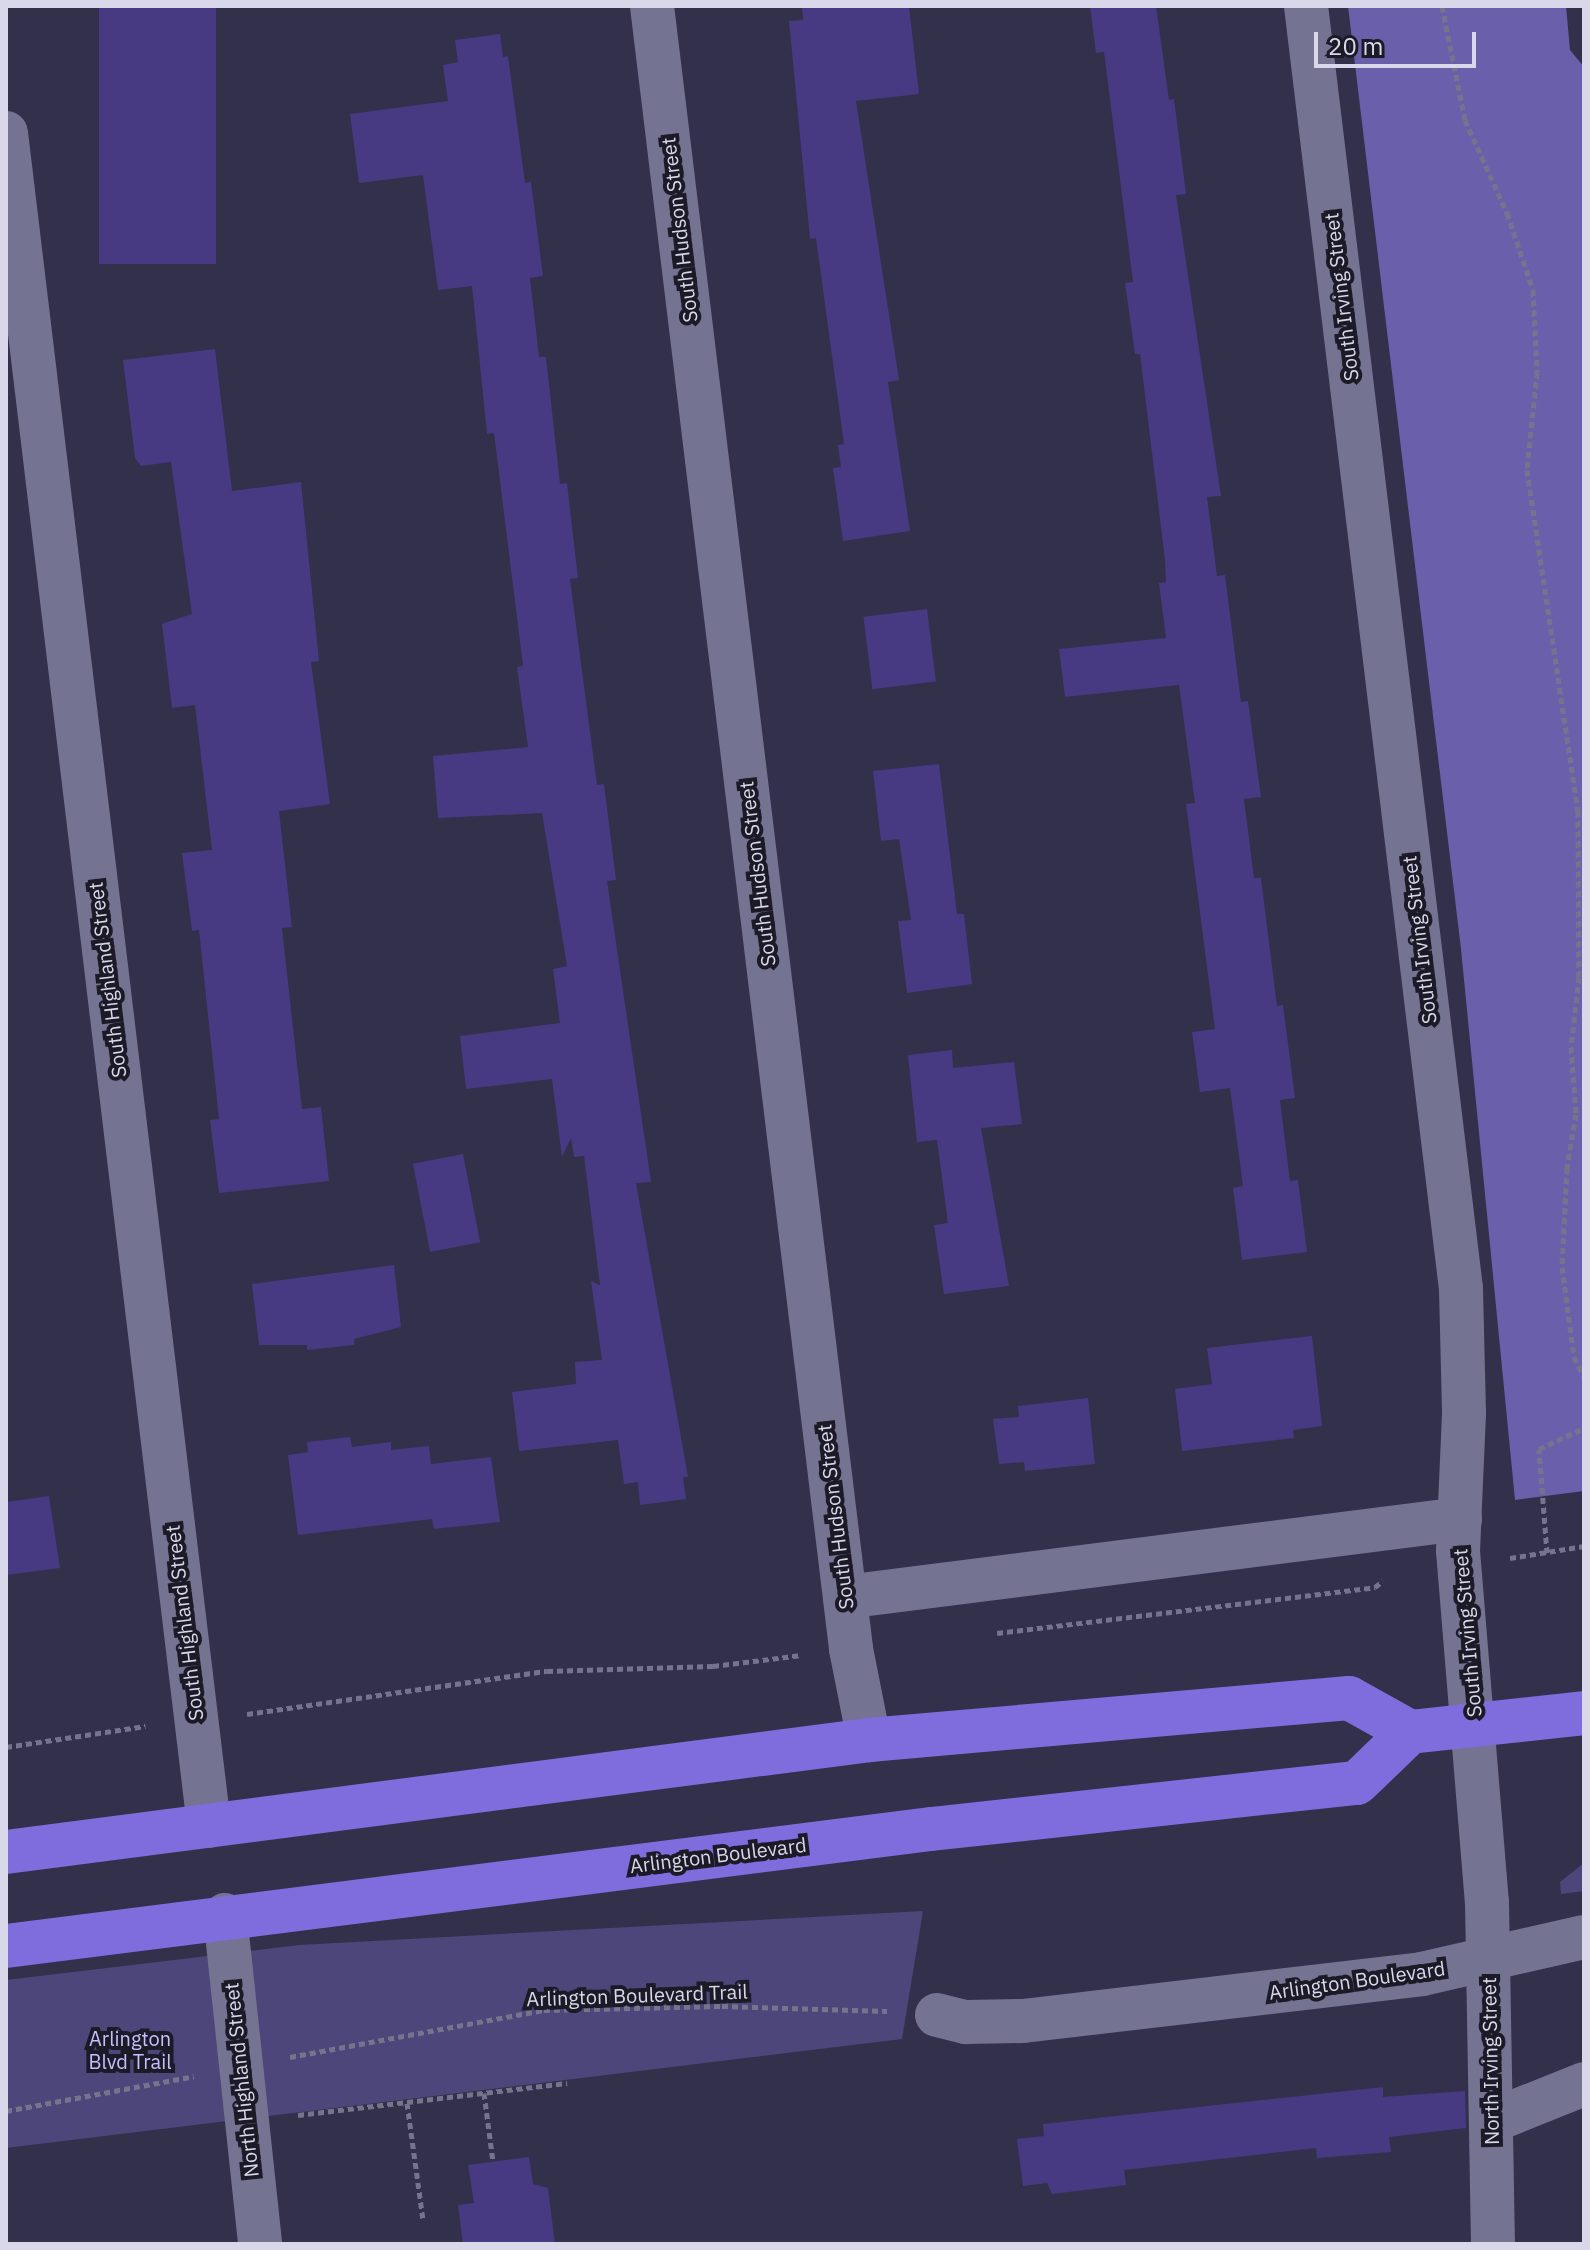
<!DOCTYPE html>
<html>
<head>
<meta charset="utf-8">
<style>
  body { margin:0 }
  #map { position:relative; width:1590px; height:2250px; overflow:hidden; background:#32304b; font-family:"IBM Plex Sans",sans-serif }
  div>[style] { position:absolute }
  .green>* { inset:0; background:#4d467b }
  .forest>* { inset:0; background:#6a5fab }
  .building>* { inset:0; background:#473a83; transform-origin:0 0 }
  .path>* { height:5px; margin-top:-2.5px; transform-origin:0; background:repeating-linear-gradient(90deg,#76748c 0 6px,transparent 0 10px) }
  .minor>* { height:44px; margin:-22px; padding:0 22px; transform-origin:22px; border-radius:22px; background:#757392 }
  .highway>* { height:44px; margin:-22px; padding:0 22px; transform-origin:22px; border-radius:22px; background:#7f6ddd }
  span { translate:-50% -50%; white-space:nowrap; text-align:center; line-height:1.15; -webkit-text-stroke:8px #1b1a26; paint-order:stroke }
  .street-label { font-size:20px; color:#d9d8ea }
  .park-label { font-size:20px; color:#c4bffe }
  .frame { position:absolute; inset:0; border:8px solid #d9d8ea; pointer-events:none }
  .scale { position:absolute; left:1314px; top:32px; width:162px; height:36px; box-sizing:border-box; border:4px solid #d9d8ea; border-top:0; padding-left:10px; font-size:24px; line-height:28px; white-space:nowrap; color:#d9d8ea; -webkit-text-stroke:6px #1b1a26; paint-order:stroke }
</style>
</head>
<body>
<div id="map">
  <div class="green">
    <div style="clip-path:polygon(1584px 1863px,1584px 1891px,1561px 1894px,1560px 1882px)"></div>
    <div style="clip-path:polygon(923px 1911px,902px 2039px,6px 2148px,6px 1980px,299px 1945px)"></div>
  </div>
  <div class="forest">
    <div style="clip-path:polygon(1348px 6px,1566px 6px,1570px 50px,1584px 67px,1584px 1491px,1515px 1500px,1461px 949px)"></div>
  </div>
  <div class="building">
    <div style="left:99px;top:6px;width:117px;height:258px"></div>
    <div style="clip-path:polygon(802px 6px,909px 6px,919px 94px,856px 101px,899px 380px,888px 382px,910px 531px,843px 541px,833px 468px,841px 467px,838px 445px,844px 444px,816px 238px,810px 239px,789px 21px,803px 20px)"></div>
    <div style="clip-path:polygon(1090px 6px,1156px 6px,1169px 100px,1174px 99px,1186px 194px,1176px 195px,1221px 496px,1207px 497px,1217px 576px,1225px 575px,1241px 702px,1248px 701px,1261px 797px,1244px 799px,1254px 878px,1261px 878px,1277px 1006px,1283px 1005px,1295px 1098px,1280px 1100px,1290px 1181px,1298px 1180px,1307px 1252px,1242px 1260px,1233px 1188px,1243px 1186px,1230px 1088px,1200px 1092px,1192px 1032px,1215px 1029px,1186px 804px,1195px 803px,1179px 685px,1065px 697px,1059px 649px,1166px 638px,1159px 583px,1166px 582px,1165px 560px,1140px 354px,1135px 354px,1125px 283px,1133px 282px,1104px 52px,1096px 53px)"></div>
    <div style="clip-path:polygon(500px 34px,503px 57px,508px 56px,525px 183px,531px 182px,543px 276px,530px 278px,539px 357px,546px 357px,560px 484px,567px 483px,578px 578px,570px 579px,597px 785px,604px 784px,616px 880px,607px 881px,651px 1182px,636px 1183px,688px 1477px,683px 1477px,686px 1499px,640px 1505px,638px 1482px,624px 1484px,618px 1440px,519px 1451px,512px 1392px,576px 1384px,575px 1362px,602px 1360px,591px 1281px,600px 1285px,584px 1156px,574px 1157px,571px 1138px,562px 1157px,552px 1079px,466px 1089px,460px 1036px,560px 1023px,553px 969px,567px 966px,542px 813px,438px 818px,433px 756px,528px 747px,517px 667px,523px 666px,494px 433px,487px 434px,472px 286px,438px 290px,423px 175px,359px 183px,350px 114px,448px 101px,443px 65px,458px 62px,455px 40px)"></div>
    <div style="clip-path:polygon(215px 349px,232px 491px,301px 482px,319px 661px,311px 662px,330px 804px,279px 811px,292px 927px,282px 928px,302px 1109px,321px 1107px,329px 1181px,219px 1193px,210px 1120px,219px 1119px,199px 930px,192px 931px,182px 853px,212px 850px,195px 705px,172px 708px,162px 624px,192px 614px,171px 462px,141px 466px,135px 458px,123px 360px)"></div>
    <div style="left:927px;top:609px;width:73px;height:64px;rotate:83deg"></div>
    <div style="clip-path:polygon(939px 764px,957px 914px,964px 914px,972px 984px,907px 993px,898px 921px,911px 920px,899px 839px,881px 841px,873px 771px)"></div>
    <div style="clip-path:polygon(952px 1050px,953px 1068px,1014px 1062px,1022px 1124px,981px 1128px,1009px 1286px,944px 1294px,934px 1225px,948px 1223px,937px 1140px,917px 1142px,908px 1055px)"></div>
    <div style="left:463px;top:1154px;width:90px;height:51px;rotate:79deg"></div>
    <div style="clip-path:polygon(394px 1265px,401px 1327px,354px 1339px,354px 1345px,307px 1350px,307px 1345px,259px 1345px,252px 1284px)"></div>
    <div style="clip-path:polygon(1312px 1336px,1322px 1426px,1293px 1430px,1294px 1438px,1182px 1451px,1175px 1389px,1212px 1384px,1207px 1348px)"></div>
    <div style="clip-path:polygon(1088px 1398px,1095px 1464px,1025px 1471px,1024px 1462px,999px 1464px,993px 1419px,1019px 1417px,1018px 1406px)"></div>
    <div style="clip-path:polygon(350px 1437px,352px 1447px,391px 1442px,391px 1450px,429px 1446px,431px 1464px,491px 1457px,500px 1522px,434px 1529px,432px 1519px,298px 1535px,288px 1455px,308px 1452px,307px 1442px)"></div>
    <div style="clip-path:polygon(49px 1496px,60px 1568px,6px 1575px,6px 1502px)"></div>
    <div style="clip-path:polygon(1383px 2087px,1383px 2097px,1465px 2091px,1466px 2128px,1389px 2137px,1391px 2152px,1317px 2158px,1316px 2148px,1124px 2170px,1126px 2185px,1052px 2194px,1047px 2183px,1023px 2186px,1017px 2139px,1044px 2136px,1043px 2124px)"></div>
    <div style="clip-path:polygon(529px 2157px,533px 2184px,548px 2188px,555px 2244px,463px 2244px,458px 2205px,474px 2203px,468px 2165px)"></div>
  </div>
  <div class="path">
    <div style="left:1442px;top:6px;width:116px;rotate:78.6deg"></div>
    <div style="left:1465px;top:120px;width:102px;rotate:65.7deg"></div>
    <div style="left:1507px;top:213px;width:81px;rotate:71.3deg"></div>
    <div style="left:1533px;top:290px;width:82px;rotate:87.2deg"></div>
    <div style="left:1537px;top:372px;width:99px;rotate:95.8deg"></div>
    <div style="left:1527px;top:470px;width:345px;rotate:81.5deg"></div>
    <div style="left:1578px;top:811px;width:166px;rotate:89.7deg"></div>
    <div style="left:1579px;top:977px;width:70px;rotate:96.5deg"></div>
    <div style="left:1571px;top:1047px;width:67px;rotate:85.7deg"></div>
    <div style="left:1576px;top:1114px;width:55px;rotate:99.5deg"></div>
    <div style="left:1567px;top:1168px;width:99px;rotate:92.9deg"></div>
    <div style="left:1562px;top:1267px;width:91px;rotate:82.4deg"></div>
    <div style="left:1574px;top:1357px;width:22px;rotate:63deg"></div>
    <div style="left:1547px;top:1553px;width:104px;rotate:-94.4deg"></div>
    <div style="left:1539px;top:1449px;width:50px;rotate:-25deg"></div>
    <div style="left:1510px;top:1558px;width:75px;rotate:-9.2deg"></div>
    <div style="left:997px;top:1633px;width:381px;rotate:-6.9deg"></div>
    <div style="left:1375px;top:1587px;width:10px;rotate:-37deg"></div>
    <div style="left:247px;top:1714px;width:303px;rotate:-8.2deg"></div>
    <div style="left:547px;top:1671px;width:166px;rotate:-1.7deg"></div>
    <div style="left:713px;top:1666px;width:89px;rotate:-7.1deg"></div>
    <div style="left:6px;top:1747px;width:141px;rotate:-8.6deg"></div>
    <div style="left:290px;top:2057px;width:258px;rotate:-10.5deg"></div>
    <div style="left:544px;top:2010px;width:178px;rotate:-1.3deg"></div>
    <div style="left:722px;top:2006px;width:165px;rotate:1.7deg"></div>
    <div style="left:484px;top:2093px;width:69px;rotate:82.5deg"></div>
    <div style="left:407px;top:2103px;width:118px;rotate:82.2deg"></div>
    <div style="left:6px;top:2111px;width:191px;rotate:-10.5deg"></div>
    <div style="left:298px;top:2115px;width:271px;rotate:-6.8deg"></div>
  </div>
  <div class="minor">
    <div style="left:652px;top:6px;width:1655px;rotate:83.09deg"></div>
    <div style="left:851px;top:1649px;width:93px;rotate:78.8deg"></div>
    <div style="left:1306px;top:6px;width:1292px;rotate:83.11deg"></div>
    <div style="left:1461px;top:1289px;width:125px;rotate:88.6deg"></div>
    <div style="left:1464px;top:1414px;width:137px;rotate:92.5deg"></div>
    <div style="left:1458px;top:1551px;width:352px;rotate:85.3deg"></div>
    <div style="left:1487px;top:1902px;width:342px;rotate:89deg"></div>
    <div style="left:6px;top:133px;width:1705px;rotate:83.16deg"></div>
    <div style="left:845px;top:1597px;width:620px;rotate:-7.23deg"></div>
    <div style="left:225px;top:1915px;width:331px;rotate:83.9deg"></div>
    <div style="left:937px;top:2015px;width:30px;rotate:14deg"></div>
    <div style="left:966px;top:2022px;width:57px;rotate:-1deg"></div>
    <div style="left:1023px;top:2021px;width:402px;rotate:-6.7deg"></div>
    <div style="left:1422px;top:1974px;width:166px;rotate:-12.9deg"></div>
    <div style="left:1492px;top:2121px;width:99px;rotate:-21.9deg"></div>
  </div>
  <div class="highway">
    <div style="left:6px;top:1852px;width:870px;rotate:-7.39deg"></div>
    <div style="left:869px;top:1740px;width:482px;rotate:-5deg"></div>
    <div style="left:1349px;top:1698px;width:70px;rotate:29.1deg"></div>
    <div style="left:1410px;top:1732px;width:175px;rotate:-6.2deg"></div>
    <div style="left:6px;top:1946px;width:932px;rotate:-7.21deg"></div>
    <div style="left:931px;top:1829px;width:428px;rotate:-6.2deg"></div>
    <div style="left:1357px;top:1783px;width:74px;rotate:-43.9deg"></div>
  </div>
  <div class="street-label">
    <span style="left:679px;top:230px;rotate:-97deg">South Hudson Street</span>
    <span style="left:1341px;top:297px;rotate:-97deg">South Irving Street</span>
    <span style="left:757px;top:874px;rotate:-97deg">South Hudson Street</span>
    <span style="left:1419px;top:940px;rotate:-97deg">South Irving Street</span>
    <span style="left:107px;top:980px;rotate:-97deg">South Highland Street</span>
    <span style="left:835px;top:1517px;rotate:-97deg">South Hudson Street</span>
    <span style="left:184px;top:1623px;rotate:-97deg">South Highland Street</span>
    <span style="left:1467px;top:1633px;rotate:-95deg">South Irving Street</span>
    <span style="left:718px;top:1855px;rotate:-7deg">Arlington Boulevard</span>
    <span style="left:1357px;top:1980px;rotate:-8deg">Arlington Boulevard</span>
    <span style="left:637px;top:1995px;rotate:-2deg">Arlington Boulevard Trail</span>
    <span style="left:1490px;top:2061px;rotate:-91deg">North Irving Street</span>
    <span style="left:241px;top:2080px;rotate:-96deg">North Highland Street</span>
  </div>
  <div class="park-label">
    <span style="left:130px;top:2050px">Arlington<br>Blvd Trail</span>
  </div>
  <div class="frame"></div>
  <div class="scale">20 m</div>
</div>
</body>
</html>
